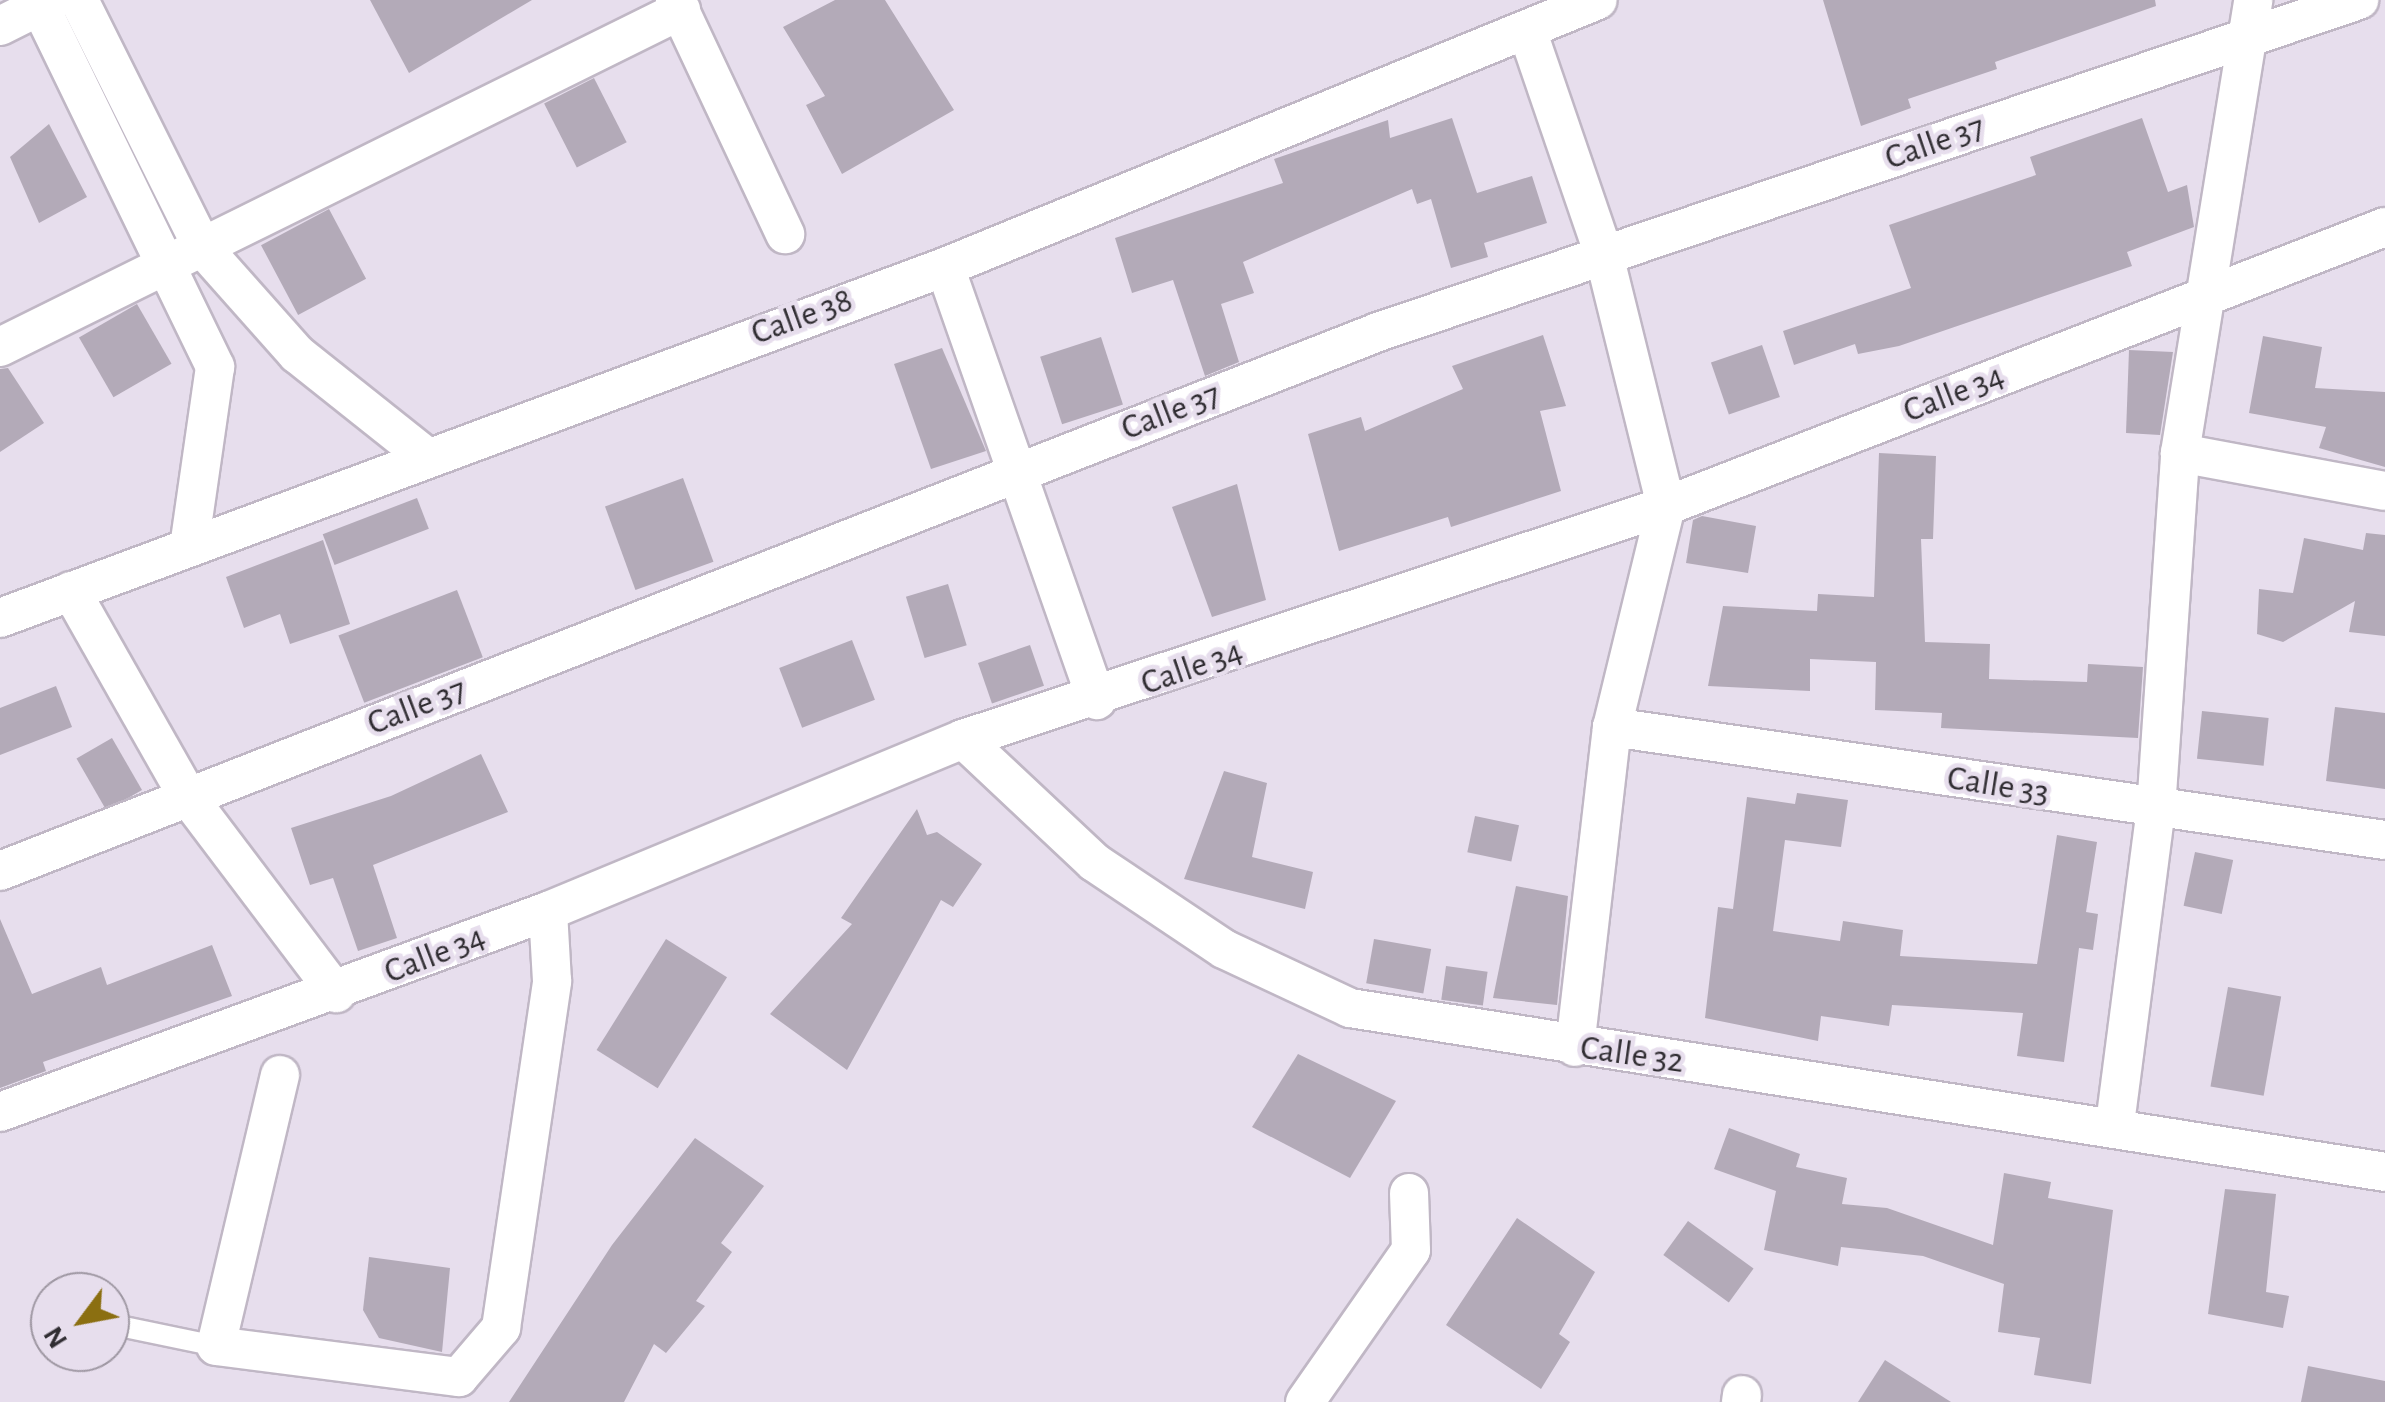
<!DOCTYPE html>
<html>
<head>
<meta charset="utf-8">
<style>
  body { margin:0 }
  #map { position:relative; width:2385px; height:1402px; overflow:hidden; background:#e7deed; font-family:"Alegreya Sans",sans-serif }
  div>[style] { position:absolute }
  .building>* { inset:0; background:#b3aab8; transform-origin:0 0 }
  .roads { filter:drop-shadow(2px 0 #c0b7c5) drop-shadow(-2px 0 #c0b7c5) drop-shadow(0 2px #c0b7c5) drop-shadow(0 -2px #c0b7c5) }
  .service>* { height:20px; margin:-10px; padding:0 10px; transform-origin:10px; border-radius:10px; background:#fff }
  .minor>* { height:38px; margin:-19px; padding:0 19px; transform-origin:19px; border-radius:19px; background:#fff }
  span { translate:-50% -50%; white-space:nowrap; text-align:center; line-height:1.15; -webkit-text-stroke:9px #e7deed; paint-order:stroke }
  .street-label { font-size:35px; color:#302d32 }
  .north { position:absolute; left:30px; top:1272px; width:100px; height:100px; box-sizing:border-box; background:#e7deed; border:2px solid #9e97a2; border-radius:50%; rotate:238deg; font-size:28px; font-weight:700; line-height:40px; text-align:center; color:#302d32 }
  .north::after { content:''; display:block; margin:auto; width:35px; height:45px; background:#8b6f11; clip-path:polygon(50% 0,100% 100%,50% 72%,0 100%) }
</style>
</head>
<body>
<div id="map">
  <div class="building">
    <div style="clip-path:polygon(370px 0,532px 0,409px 73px)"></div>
    <div style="clip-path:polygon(835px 0,885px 0,954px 110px,842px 174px,806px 105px,825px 96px,783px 27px)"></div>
    <div style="clip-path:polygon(1823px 0,2155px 0,2156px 6px,1995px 62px,1997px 69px,1908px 99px,1911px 108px,1861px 126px)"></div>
    <div style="left:594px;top:78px;width:72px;height:56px;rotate:63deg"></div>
    <div style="clip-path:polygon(1452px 118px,1477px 193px,1532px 176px,1547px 223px,1484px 243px,1488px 257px,1451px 268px,1431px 199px,1417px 204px,1412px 189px,1243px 262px,1254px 293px,1221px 304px,1239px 362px,1205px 376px,1173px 280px,1132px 293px,1115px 238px,1283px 183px,1274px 159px,1388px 120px,1390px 138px)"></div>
    <div style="clip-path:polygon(2142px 118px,2168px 192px,2187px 185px,2194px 227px,2127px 252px,2132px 266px,1899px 346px,1858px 354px,1855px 344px,1794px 365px,1783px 331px,1911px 288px,1889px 225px,2036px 175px,2030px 157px)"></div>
    <div style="clip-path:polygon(49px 124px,87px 197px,39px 223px,10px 157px)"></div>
    <div style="left:329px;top:209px;width:79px;height:77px;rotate:62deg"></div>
    <div style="left:137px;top:304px;width:69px;height:67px;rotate:60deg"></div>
    <div style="clip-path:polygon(1543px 335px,1566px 406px,1540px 411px,1561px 491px,1451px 527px,1448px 517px,1339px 551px,1308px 434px,1361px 417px,1365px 431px,1463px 389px,1452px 366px)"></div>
    <div style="clip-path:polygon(2263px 336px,2322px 347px,2315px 388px,2385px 392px,2385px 467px,2319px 448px,2326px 427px,2249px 413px)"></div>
    <div style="left:1101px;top:337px;width:71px;height:64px;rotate:72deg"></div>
    <div style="left:1762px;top:345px;width:55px;height:54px;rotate:71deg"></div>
    <div style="clip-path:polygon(942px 348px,986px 451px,931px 469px,894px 364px)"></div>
    <div style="clip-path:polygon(2129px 350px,2173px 352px,2160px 435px,2126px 433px)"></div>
    <div style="clip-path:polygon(8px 368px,44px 423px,0 452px,0 369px)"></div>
    <div style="clip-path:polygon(1879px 453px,1936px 456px,1933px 539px,1921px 539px,1925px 642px,1990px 644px,1989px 679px,2087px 682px,2088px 664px,2143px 667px,2138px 738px,1941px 728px,1942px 713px,1875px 710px,1876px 662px,1810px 659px,1810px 691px,1708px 686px,1723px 606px,1817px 611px,1818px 594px,1874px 597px)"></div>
    <div style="left:683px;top:478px;width:89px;height:83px;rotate:70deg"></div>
    <div style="clip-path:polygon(1237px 484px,1266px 600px,1212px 617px,1172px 507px)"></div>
    <div style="left:417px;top:498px;width:33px;height:101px;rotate:69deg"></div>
    <div style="clip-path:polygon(1702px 516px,1756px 526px,1748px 573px,1686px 563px,1693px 520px)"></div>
    <div style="clip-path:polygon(2366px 533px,2385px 535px,2385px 636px,2349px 632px,2355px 601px,2283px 642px,2257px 634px,2259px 589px,2293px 593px,2304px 538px,2363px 550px)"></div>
    <div style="clip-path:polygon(323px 540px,350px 624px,290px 644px,280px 614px,244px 628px,226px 577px)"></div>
    <div style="left:948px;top:584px;width:64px;height:44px;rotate:73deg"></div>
    <div style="left:457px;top:590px;width:72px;height:127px;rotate:69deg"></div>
    <div style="left:852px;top:640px;width:64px;height:78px;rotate:69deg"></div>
    <div style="left:1030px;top:645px;width:43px;height:55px;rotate:71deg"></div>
    <div style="clip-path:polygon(56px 686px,72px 727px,0 755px,0 708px)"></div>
    <div style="clip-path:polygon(2335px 707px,2385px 713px,2385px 789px,2326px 781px)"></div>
    <div style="left:2202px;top:711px;width:67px;height:48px;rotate:6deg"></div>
    <div style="left:112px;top:738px;width:60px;height:41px;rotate:60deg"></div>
    <div style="clip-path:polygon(481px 754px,508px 812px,373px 865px,397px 938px,358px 951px,333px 878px,310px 885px,291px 828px,391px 796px)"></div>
    <div style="clip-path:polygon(1224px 771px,1267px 783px,1252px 857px,1313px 872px,1305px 909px,1184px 879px)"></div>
    <div style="clip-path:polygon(1797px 793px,1848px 800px,1841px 847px,1785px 840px,1773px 931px,1840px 941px,1843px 921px,1903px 930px,1900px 956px,2037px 964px,2057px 835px,2097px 842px,2086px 912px,2098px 914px,2093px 950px,2079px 948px,2064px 1062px,2017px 1056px,2023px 1013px,1892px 1005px,1889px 1026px,1821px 1016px,1818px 1041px,1705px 1018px,1718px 907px,1733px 909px,1747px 797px,1795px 804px)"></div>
    <div style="clip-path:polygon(917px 809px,927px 835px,937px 832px,982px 864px,953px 907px,941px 900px,847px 1070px,770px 1014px,852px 924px,841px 918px)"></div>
    <div style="left:1475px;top:816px;width:45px;height:37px;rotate:12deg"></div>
    <div style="left:2195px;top:852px;width:39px;height:55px;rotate:12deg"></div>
    <div style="clip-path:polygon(1516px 886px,1568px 896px,1557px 1005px,1493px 998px)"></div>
    <div style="clip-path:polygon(0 919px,32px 994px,101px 967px,107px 985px,212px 945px,232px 996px,43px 1062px,46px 1071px,0 1088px)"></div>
    <div style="left:666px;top:939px;width:72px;height:131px;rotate:32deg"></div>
    <div style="left:1374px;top:939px;width:58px;height:45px;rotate:10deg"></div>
    <div style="left:1446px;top:966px;width:42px;height:34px;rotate:8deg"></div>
    <div style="left:2228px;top:987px;width:54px;height:101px;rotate:10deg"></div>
    <div style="clip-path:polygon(1298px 1054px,1396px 1101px,1350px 1178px,1252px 1127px)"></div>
    <div style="clip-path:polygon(1729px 1128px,1800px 1154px,1796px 1167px,1847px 1178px,1842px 1204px,1887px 1208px,1993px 1245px,2004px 1173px,2051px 1182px,2048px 1198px,2113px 1210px,2091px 1384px,2034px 1375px,2040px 1338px,1998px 1332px,2004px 1284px,1923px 1256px,1841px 1247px,1838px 1266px,1764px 1250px,1776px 1191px,1714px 1169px)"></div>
    <div style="clip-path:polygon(695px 1138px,764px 1186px,721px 1243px,732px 1252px,696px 1301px,705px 1306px,666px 1353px,654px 1344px,624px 1402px,509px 1402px,612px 1245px)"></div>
    <div style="clip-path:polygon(2225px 1189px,2276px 1194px,2266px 1292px,2289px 1296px,2283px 1328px,2208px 1314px)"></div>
    <div style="clip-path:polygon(1517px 1218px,1595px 1272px,1559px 1334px,1570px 1342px,1541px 1389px,1446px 1325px)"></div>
    <div style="left:1688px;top:1221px;width:81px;height:42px;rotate:36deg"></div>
    <div style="clip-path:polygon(369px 1257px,450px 1268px,442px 1352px,379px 1338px,363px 1310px)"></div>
    <div style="clip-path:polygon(1885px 1360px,1951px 1402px,1858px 1402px)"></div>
    <div style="clip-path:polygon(2308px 1366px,2385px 1381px,2385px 1402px,2301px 1402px)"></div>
  </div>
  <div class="roads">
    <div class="service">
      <div style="left:110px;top:1324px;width:108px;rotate:11.7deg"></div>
    </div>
    <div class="minor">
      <div style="left:37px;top:0;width:408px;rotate:64.1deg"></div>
      <div style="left:215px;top:367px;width:182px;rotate:98.2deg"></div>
      <div style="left:79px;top:0;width:276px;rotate:63.5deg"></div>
      <div style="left:202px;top:247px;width:143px;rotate:48.4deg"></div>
      <div style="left:297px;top:354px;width:162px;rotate:38.5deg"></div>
      <div style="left:675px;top:0;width:259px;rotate:64.8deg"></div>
      <div style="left:0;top:26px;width:58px;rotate:-26.6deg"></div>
      <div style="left:1527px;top:30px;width:238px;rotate:71.1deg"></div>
      <div style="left:1604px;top:255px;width:259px;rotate:76.1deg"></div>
      <div style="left:1666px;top:506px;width:228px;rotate:103.7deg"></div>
      <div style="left:1612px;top:727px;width:322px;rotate:96.6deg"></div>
      <div style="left:945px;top:267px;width:459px;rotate:70.7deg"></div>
      <div style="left:0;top:347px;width:760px;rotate:-26.33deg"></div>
      <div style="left:2180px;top:453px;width:208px;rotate:10.5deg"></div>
      <div style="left:71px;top:591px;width:237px;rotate:60.4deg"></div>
      <div style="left:188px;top:797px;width:246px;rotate:52.9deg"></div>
      <div style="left:0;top:618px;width:1008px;rotate:-20.38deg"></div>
      <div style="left:945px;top:267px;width:705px;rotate:-22.24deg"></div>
      <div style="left:1612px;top:727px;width:781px;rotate:8.32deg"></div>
      <div style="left:963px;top:739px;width:180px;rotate:43.2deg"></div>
      <div style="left:1094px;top:862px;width:156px;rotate:33.8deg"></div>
      <div style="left:1224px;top:949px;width:139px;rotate:25.1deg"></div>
      <div style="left:1350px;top:1008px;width:1048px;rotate:9deg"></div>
      <div style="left:0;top:871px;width:1480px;rotate:-21.36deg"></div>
      <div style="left:1378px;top:332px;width:1036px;rotate:-18.7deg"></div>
      <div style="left:280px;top:1075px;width:278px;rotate:103.3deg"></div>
      <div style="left:216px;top:1346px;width:245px;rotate:7.3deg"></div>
      <div style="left:459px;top:1377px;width:65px;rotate:-49.4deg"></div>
      <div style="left:501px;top:1328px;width:351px;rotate:-81.6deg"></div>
      <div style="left:552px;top:981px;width:70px;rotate:-93.3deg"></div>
      <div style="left:0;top:1112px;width:584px;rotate:-20.14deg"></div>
      <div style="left:548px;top:911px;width:449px;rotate:-22.5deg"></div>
      <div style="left:963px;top:739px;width:741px;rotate:-18.34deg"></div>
      <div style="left:1666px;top:506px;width:771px;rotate:-21.21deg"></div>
      <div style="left:2115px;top:1124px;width:318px;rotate:-82.6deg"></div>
      <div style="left:2156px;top:809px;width:357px;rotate:-86.1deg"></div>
      <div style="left:2180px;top:453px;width:459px;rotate:-80.8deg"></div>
      <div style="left:1305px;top:1402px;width:185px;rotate:-55.1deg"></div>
      <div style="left:1411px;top:1250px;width:57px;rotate:-92deg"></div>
      <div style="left:1741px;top:1402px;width:7px;rotate:-82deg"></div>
    </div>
  </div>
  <div class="street-label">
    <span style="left:1935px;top:143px;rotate:-19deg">Calle 37</span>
    <span style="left:802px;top:317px;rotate:-20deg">Calle 38</span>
    <span style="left:1954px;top:394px;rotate:-21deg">Calle 34</span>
    <span style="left:1171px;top:412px;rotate:-21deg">Calle 37</span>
    <span style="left:1192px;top:668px;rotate:-19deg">Calle 34</span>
    <span style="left:417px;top:707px;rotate:-21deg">Calle 37</span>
    <span style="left:1998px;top:786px;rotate:9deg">Calle 33</span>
    <span style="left:435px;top:955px;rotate:-21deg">Calle 34</span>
    <span style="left:1632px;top:1055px;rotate:8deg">Calle 32</span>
  </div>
  <div class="north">N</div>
</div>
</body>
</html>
